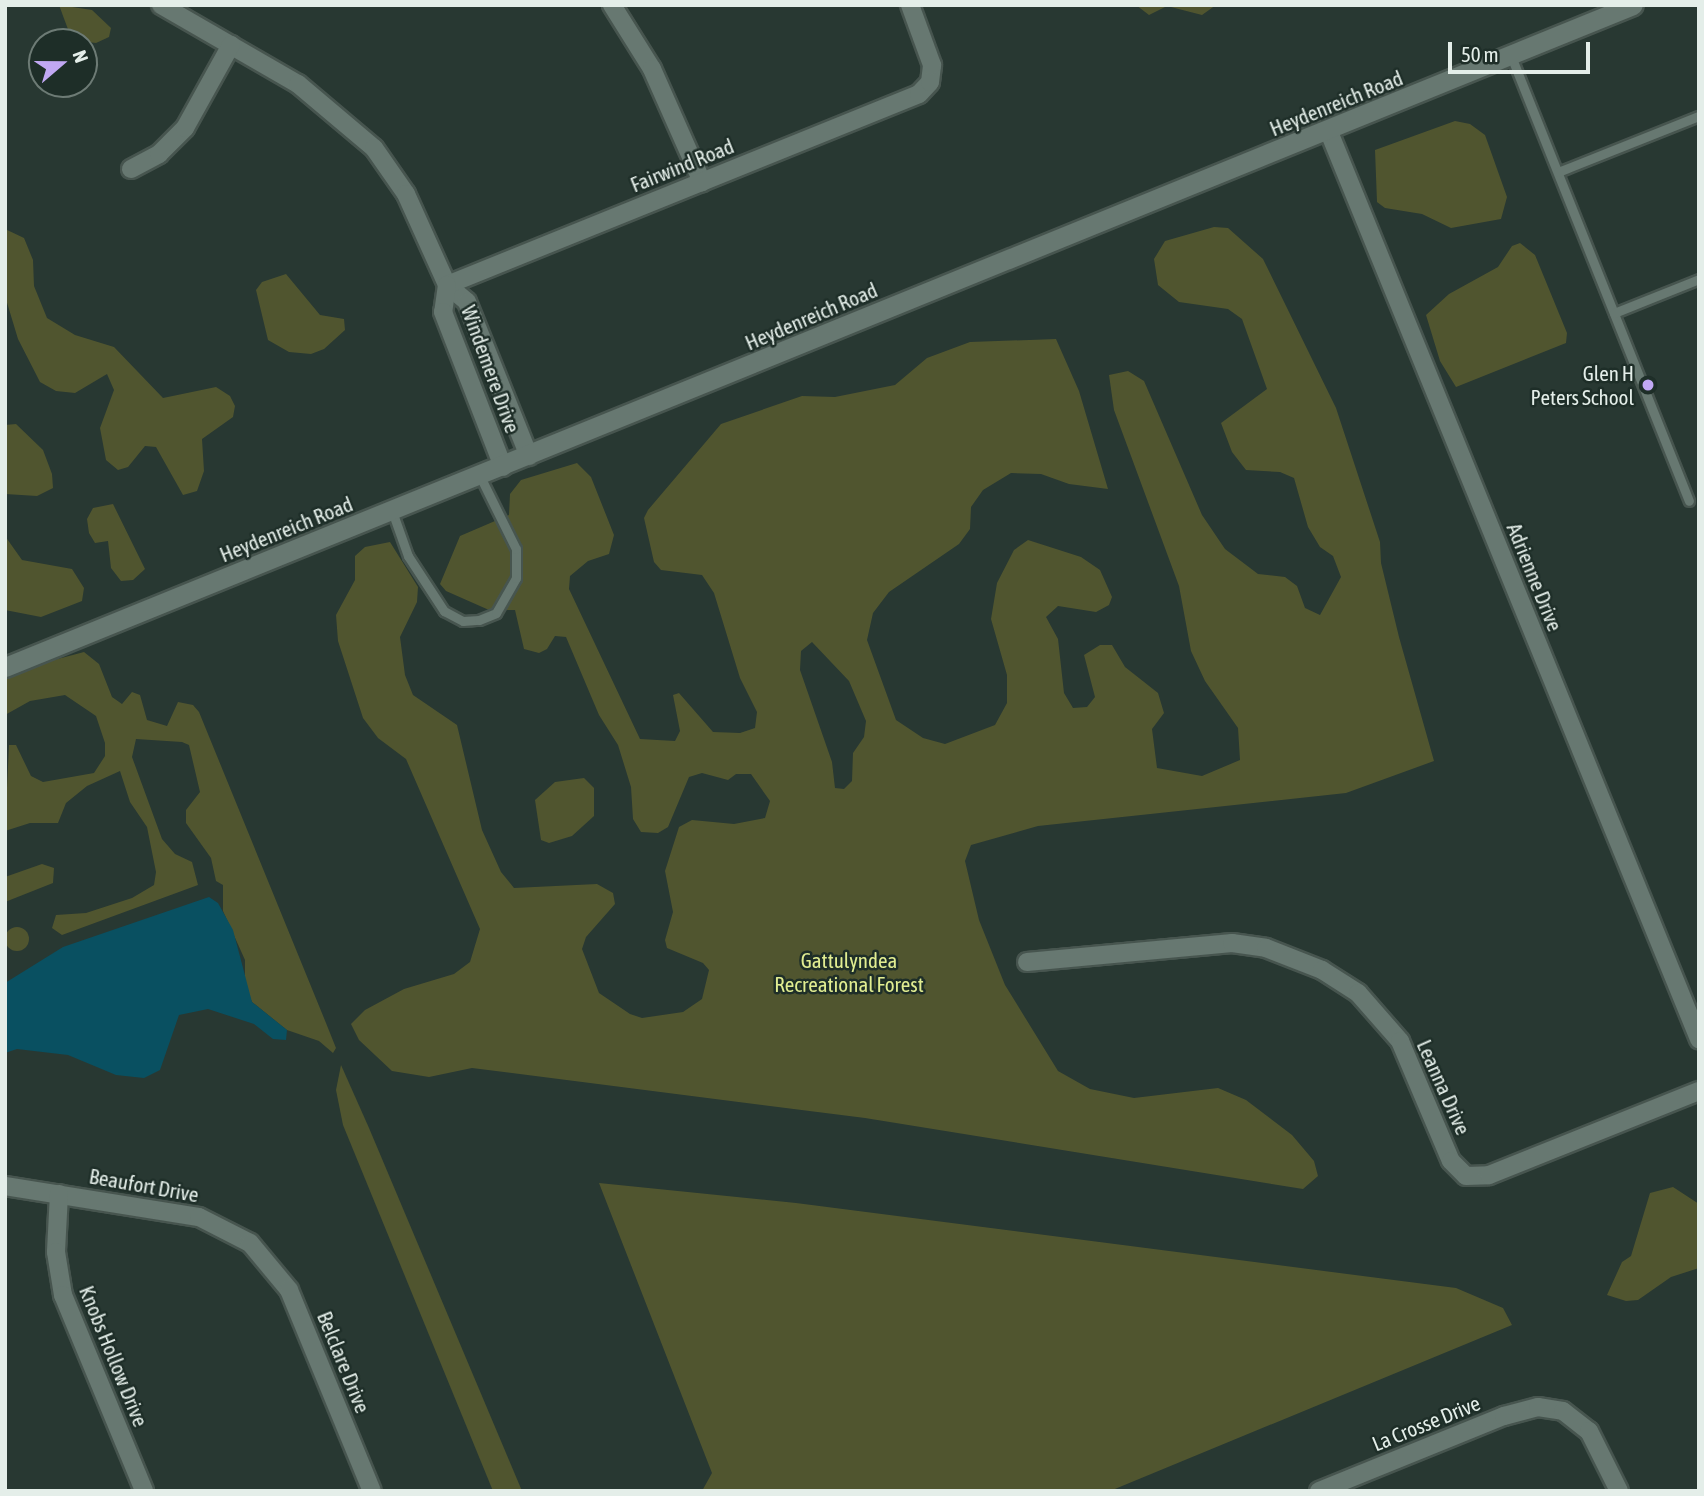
<!DOCTYPE html>
<html>
<head>
<meta charset="utf-8">
<style>
  body { margin:0 }
  #map { position:relative; width:1704px; height:1496px; overflow:hidden; background:#283832; font-family:"Asap Condensed",sans-serif }
  div>[style] { position:absolute }
  .green>* { inset:0; background:#50552f }
  .round { border-radius:50% }
  .water>* { inset:0; background:#095061 }
  .roads { filter:drop-shadow(2px 0 #47554f) drop-shadow(-2px 0 #47554f) drop-shadow(0 2px #47554f) drop-shadow(0 -2px #47554f) }
  .service>* { height:9px; margin:-4.5px; padding:0 4.5px; transform-origin:4.5px; border-radius:4.5px; background:#677871 }
  .minor>* { height:18px; margin:-9px; padding:0 9px; transform-origin:9px; border-radius:9px; background:#677871 }
  .tertiary>* { height:19px; margin:-9.5px; padding:0 9.5px; transform-origin:9.5px; border-radius:9.5px; background:#677871 }
  .dots>* { width:19px; height:19px; translate:-50% -50%; box-sizing:border-box; border:4px solid #1e2e28; border-radius:50% }
  span { translate:-50% -50%; white-space:nowrap; text-align:center; line-height:1.15; -webkit-text-stroke:5px #1e2e28; paint-order:stroke }
  .street-label { font-size:21px; color:#e4eee9 }
  .poi-label { font-size:21px; color:#e4eee9 }
  .right { translate:-100% -50%; text-align:right }
  .park-label { font-size:21px; color:#e1ed91 }
  .frame { position:absolute; inset:0; border:7px solid #e4eee9; pointer-events:none }
  .north { position:absolute; left:28px; top:28px; width:70px; height:70px; box-sizing:border-box; background:#1e2e28; border:2px solid #6d7b75; border-radius:50%; rotate:70deg; font-size:19px; font-weight:700; line-height:28px; text-align:center; color:#e4eee9 }
  .north::after { content:''; display:block; margin:auto; width:24px; height:32px; background:#c1a8f3; clip-path:polygon(50% 0,100% 100%,50% 72%,0 100%) }
  .scale { position:absolute; left:1448px; top:42px; width:142px; height:32px; box-sizing:border-box; border:4px solid #e4eee9; border-top:0; padding-left:9px; font-size:21px; line-height:24px; white-space:nowrap; color:#e4eee9; -webkit-text-stroke:5px #1e2e28; paint-order:stroke }
</style>
</head>
<body>
<div id="map">
  <div class="green">
    <div style="clip-path:polygon(59px 5px,92px 10px,111px 28px,109px 37px,96px 43px,72px 40px)"></div>
    <div style="clip-path:polygon(1136px 5px,1216px 5px,1202px 15px,1167px 6px,1149px 15px)"></div>
    <div style="clip-path:polygon(1455px 121px,1470px 124px,1485px 135px,1507px 197px,1501px 219px,1451px 228px,1422px 214px,1385px 208px,1377px 202px,1375px 150px)"></div>
    <div style="clip-path:polygon(evenodd,1214px 227px,1228px 228px,1263px 259px,1336px 408px,1380px 542px,1381px 563px,1399px 637px,1434px 761px,1346px 793px,1038px 826px,971px 845px,965px 861px,979px 920px,1005px 985px,1058px 1071px,1090px 1089px,1134px 1098px,1218px 1088px,1246px 1100px,1292px 1135px,1314px 1161px,1318px 1176px,1303px 1189px,865px 1118px,472px 1068px,429px 1077px,392px 1071px,359px 1040px,351px 1024px,365px 1010px,404px 989px,454px 974px,470px 962px,480px 929px,406px 759px,378px 738px,363px 718px,338px 641px,336px 615px,355px 580px,355px 556px,365px 547px,390px 542px,418px 587px,417px 602px,400px 637px,405px 675px,413px 695px,457px 725px,482px 830px,501px 872px,514px 888px,597px 884px,613px 893px,615px 904px,586px 937px,582px 949px,599px 993px,630px 1014px,642px 1018px,683px 1012px,702px 999px,709px 970px,703px 963px,667px 948px,665px 940px,673px 912px,665px 871px,679px 827px,692px 820px,734px 824px,765px 818px,770px 801px,751px 774px,736px 774px,728px 780px,702px 773px,689px 777px,668px 827px,658px 833px,641px 832px,633px 819px,631px 787px,618px 745px,599px 715px,566px 637px,555px 636px,547px 649px,539px 653px,524px 649px,515px 610px,489px 610px,446px 591px,440px 584px,460px 536px,509px 515px,510px 494px,521px 480px,577px 463px,591px 477px,614px 535px,609px 554px,588px 561px,570px 576px,569px 589px,640px 739px,675px 741px,680px 731px,673px 695px,679px 693px,713px 732px,740px 733px,755px 728px,757px 712px,740px 678px,714px 593px,702px 575px,661px 570px,654px 562px,644px 518px,648px 510px,721px 424px,802px 396px,835px 397px,895px 385px,927px 358px,970px 342px,1056px 339px,1079px 391px,1108px 489px,1069px 484px,1041px 474px,1011px 473px,983px 490px,971px 507px,970px 529px,959px 544px,889px 592px,873px 613px,867px 640px,896px 720px,923px 738px,945px 744px,995px 725px,1007px 703px,1007px 675px,991px 619px,997px 583px,1014px 550px,1028px 540px,1081px 557px,1100px 570px,1112px 597px,1109px 605px,1096px 612px,1058px 606px,1046px 617px,1058px 639px,1064px 693px,1073px 708px,1087px 707px,1095px 697px,1084px 655px,1100px 645px,1112px 645px,1125px 667px,1158px 693px,1164px 713px,1152px 729px,1157px 768px,1202px 776px,1240px 760px,1238px 728px,1205px 681px,1191px 651px,1179px 586px,1114px 410px,1109px 375px,1128px 371px,1144px 381px,1202px 515px,1225px 549px,1258px 574px,1285px 577px,1297px 586px,1305px 608px,1320px 615px,1341px 577px,1333px 556px,1320px 547px,1308px 527px,1294px 478px,1280px 472px,1246px 470px,1232px 452px,1221px 423px,1267px 389px,1242px 319px,1228px 309px,1179px 302px,1158px 285px,1154px 259px,1165px 241px,1214px 227px,812px 642px,849px 681px,866px 721px,864px 737px,853px 753px,852px 781px,844px 789px,835px 788px,832px 762px,800px 670px,801px 651px,812px 642px)"></div>
    <div style="clip-path:polygon(5px 229px,24px 238px,33px 260px,34px 286px,47px 318px,75px 335px,114px 347px,163px 398px,216px 387px,230px 396px,235px 406px,233px 417px,202px 439px,204px 471px,197px 491px,183px 495px,156px 447px,145px 446px,128px 467px,118px 470px,106px 460px,100px 428px,114px 390px,107px 374px,75px 393px,56px 391px,40px 382px,18px 339px,5px 296px)"></div>
    <div style="clip-path:polygon(1520px 243px,1535px 255px,1567px 333px,1566px 343px,1456px 387px,1440px 361px,1426px 315px,1449px 294px,1498px 267px,1512px 246px)"></div>
    <div style="clip-path:polygon(286px 274px,320px 315px,344px 319px,345px 330px,324px 349px,311px 354px,289px 352px,268px 340px,256px 290px,262px 282px)"></div>
    <div style="clip-path:polygon(16px 424px,43px 450px,52px 474px,53px 488px,37px 496px,5px 494px,5px 425px)"></div>
    <div style="clip-path:polygon(113px 504px,145px 569px,133px 580px,121px 581px,111px 568px,108px 541px,95px 543px,89px 533px,87px 519px,93px 508px)"></div>
    <div style="clip-path:polygon(5px 536px,22px 560px,72px 569px,84px 588px,82px 601px,41px 617px,5px 610px)"></div>
    <div style="clip-path:polygon(84px 652px,99px 664px,112px 697px,122px 704px,132px 692px,140px 695px,147px 720px,167px 726px,178px 702px,193px 705px,199px 712px,326px 1023px,336px 1048px,333px 1053px,319px 1041px,287px 1030px,252px 1002px,245px 985px,245px 960px,223px 911px,223px 885px,216px 881px,211px 858px,186px 823px,186px 810px,200px 792px,189px 745px,182px 742px,136px 739px,132px 757px,162px 839px,175px 854px,192px 862px,198px 885px,62px 935px,52px 928px,56px 915px,86px 913px,132px 898px,154px 885px,156px 872px,147px 827px,130px 802px,120px 771px,87px 786px,66px 803px,58px 823px,30px 823px,5px 831px,9px 745px,16px 745px,31px 776px,43px 782px,94px 773px,105px 756px,105px 743px,96px 716px,65px 695px,30px 701px,5px 715px,5px 673px)"></div>
    <div style="clip-path:polygon(584px 778px,594px 788px,594px 816px,572px 836px,549px 843px,541px 840px,535px 800px,555px 782px)"></div>
    <div style="clip-path:polygon(42px 864px,54px 868px,53px 883px,5px 902px,5px 877px)"></div>
    <div class="round" style="left:5px;top:927px;width:24px;height:24px"></div>
    <div style="clip-path:polygon(341px 1065px,369px 1128px,522px 1491px,493px 1491px,343px 1125px,336px 1090px)"></div>
    <div style="clip-path:polygon(599px 1183px,796px 1203px,1456px 1288px,1503px 1308px,1512px 1325px,1110px 1491px,702px 1491px,712px 1473px)"></div>
    <div style="clip-path:polygon(1673px 1187px,1699px 1204px,1699px 1268px,1671px 1277px,1638px 1300px,1626px 1301px,1607px 1295px,1622px 1262px,1631px 1256px,1650px 1193px)"></div>
  </div>
  <div class="water">
    <div style="clip-path:polygon(209px 897px,218px 903px,233px 930px,252px 1002px,287px 1030px,286px 1040px,273px 1039px,254px 1024px,208px 1009px,179px 1015px,160px 1070px,144px 1078px,116px 1075px,68px 1055px,17px 1049px,5px 1053px,5px 983px,63px 947px)"></div>
  </div>
  <div class="roads">
    <div class="service">
      <div style="left:1511px;top:56px;width:479px;rotate:68.2deg"></div>
      <div style="left:1558px;top:172px;width:152px;rotate:-21.7deg"></div>
      <div style="left:1614px;top:313px;width:92px;rotate:-21.8deg"></div>
      <div style="left:392px;top:511px;width:48px;rotate:70.4deg"></div>
      <div style="left:408px;top:556px;width:66px;rotate:56.8deg"></div>
      <div style="left:444px;top:611px;width:21px;rotate:28deg"></div>
      <div style="left:463px;top:621px;width:16px;rotate:-4deg"></div>
      <div style="left:479px;top:620px;width:18px;rotate:-22deg"></div>
      <div style="left:496px;top:613px;width:40px;rotate:-60.3deg"></div>
      <div style="left:516px;top:578px;width:29px;rotate:-90deg"></div>
      <div style="left:516px;top:549px;width:81px;rotate:-116.3deg"></div>
    </div>
    <div class="minor">
      <div style="left:161px;top:5px;width:158px;rotate:30deg"></div>
      <div style="left:298px;top:84px;width:99px;rotate:40.1deg"></div>
      <div style="left:374px;top:148px;width:56px;rotate:55.2deg"></div>
      <div style="left:406px;top:194px;width:100px;rotate:65.7deg"></div>
      <div style="left:447px;top:285px;width:26px;rotate:40deg"></div>
      <div style="left:467px;top:302px;width:166px;rotate:68.1deg"></div>
      <div style="left:612px;top:5px;width:75px;rotate:58deg"></div>
      <div style="left:652px;top:69px;width:124px;rotate:66.1deg"></div>
      <div style="left:1329px;top:132px;width:980px;rotate:67.81deg"></div>
      <div style="left:131px;top:169px;width:32px;rotate:-28deg"></div>
      <div style="left:159px;top:154px;width:37px;rotate:-45deg"></div>
      <div style="left:185px;top:128px;width:95px;rotate:-61deg"></div>
      <div style="left:447px;top:285px;width:509px;rotate:-22.03deg"></div>
      <div style="left:919px;top:94px;width:16px;rotate:-47deg"></div>
      <div style="left:930px;top:82px;width:17px;rotate:-83deg"></div>
      <div style="left:932px;top:65px;width:64px;rotate:-110.1deg"></div>
      <div style="left:447px;top:285px;width:27px;rotate:98deg"></div>
      <div style="left:443px;top:312px;width:166px;rotate:68.8deg"></div>
      <div style="left:1027px;top:962px;width:206px;rotate:-5.3deg"></div>
      <div style="left:1232px;top:943px;width:34px;rotate:8deg"></div>
      <div style="left:1266px;top:948px;width:60px;rotate:21.4deg"></div>
      <div style="left:1322px;top:970px;width:43px;rotate:32.6deg"></div>
      <div style="left:1358px;top:993px;width:64px;rotate:48.8deg"></div>
      <div style="left:1400px;top:1041px;width:130px;rotate:67deg"></div>
      <div style="left:1451px;top:1161px;width:21px;rotate:45deg"></div>
      <div style="left:1466px;top:1176px;width:23px;rotate:-2deg"></div>
      <div style="left:1489px;top:1175px;width:226px;rotate:-21.8deg"></div>
      <div style="left:5px;top:1186px;width:196px;rotate:9.1deg"></div>
      <div style="left:199px;top:1217px;width:57px;rotate:27deg"></div>
      <div style="left:250px;top:1243px;width:61px;rotate:50.3deg"></div>
      <div style="left:289px;top:1290px;width:217px;rotate:67.6deg"></div>
      <div style="left:59px;top:1194px;width:58px;rotate:93deg"></div>
      <div style="left:56px;top:1252px;width:44px;rotate:80.8deg"></div>
      <div style="left:63px;top:1295px;width:212px;rotate:67.5deg"></div>
      <div style="left:1319px;top:1491px;width:200px;rotate:-22.1deg"></div>
      <div style="left:1504px;top:1416px;width:35px;rotate:-15deg"></div>
      <div style="left:1538px;top:1407px;width:25px;rotate:9deg"></div>
      <div style="left:1563px;top:1411px;width:33px;rotate:38deg"></div>
      <div style="left:1589px;top:1431px;width:67px;rotate:63.4deg"></div>
    </div>
    <div class="tertiary">
      <div style="left:5px;top:667px;width:1757px;rotate:-22.13deg"></div>
    </div>
  </div>
  <div class="dots">
    <div style="left:1648px;top:385px;background:#c1a8f3"></div>
  </div>
  <div class="street-label">
    <span style="left:1336px;top:103px;rotate:-22deg">Heydenreich Road</span>
    <span style="left:682px;top:165px;rotate:-22deg">Fairwind Road</span>
    <span style="left:811px;top:316px;rotate:-23deg">Heydenreich Road</span>
    <span style="left:491px;top:369px;rotate:70deg">Windemere Drive</span>
    <span style="left:286px;top:529px;rotate:-22deg">Heydenreich Road</span>
    <span style="left:1535px;top:577px;rotate:68deg">Adrienne Drive</span>
    <span style="left:1444px;top:1087px;rotate:66deg">Leanna Drive</span>
    <span style="left:144px;top:1185px;rotate:10deg">Beaufort Drive</span>
    <span style="left:114px;top:1356px;rotate:68deg">Knobs Hollow Drive</span>
    <span style="left:344px;top:1362px;rotate:68deg">Belclare Drive</span>
    <span style="left:1426px;top:1423px;rotate:-22deg">La Crosse Drive</span>
  </div>
  <div class="poi-label">
    <span class="right" style="left:1634px;top:385px">Glen H<br>Peters School</span>
  </div>
  <div class="park-label">
    <span style="left:849px;top:972px">Gattulyndea<br>Recreational Forest</span>
  </div>
  <div class="frame"></div>
  <div class="north">N</div>
  <div class="scale">50 m</div>
</div>
</body>
</html>
